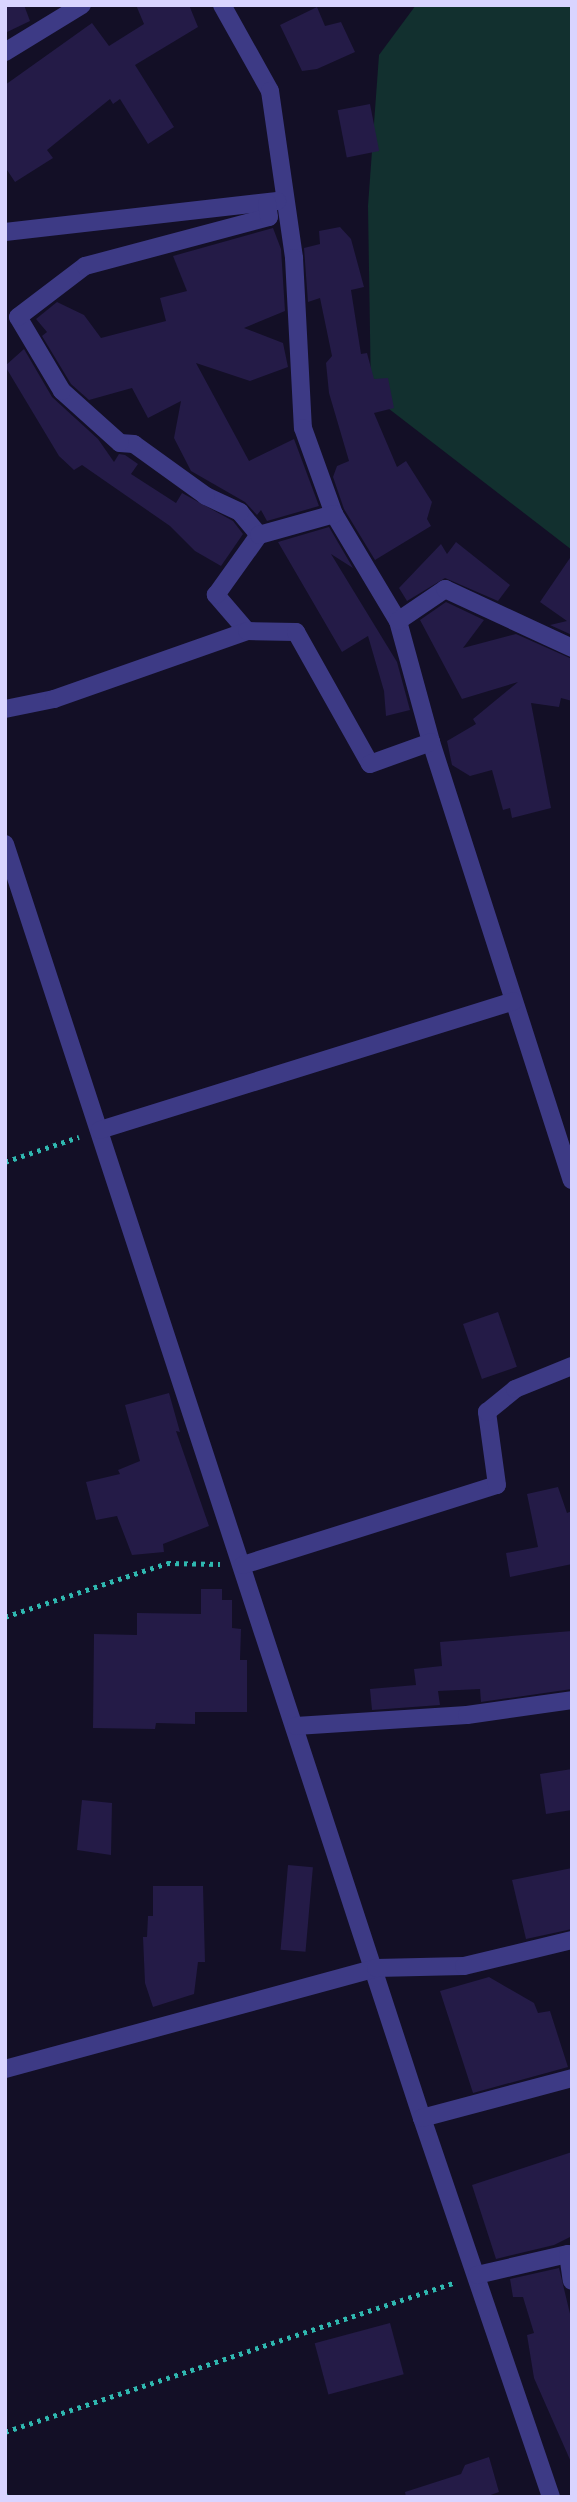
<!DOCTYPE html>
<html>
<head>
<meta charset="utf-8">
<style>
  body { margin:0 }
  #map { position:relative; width:577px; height:2502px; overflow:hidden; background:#130f26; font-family:"PT Sans Narrow",sans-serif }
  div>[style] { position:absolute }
  .green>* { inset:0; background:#12302f }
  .building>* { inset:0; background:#241b47; transform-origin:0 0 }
  .path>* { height:4.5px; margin-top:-2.25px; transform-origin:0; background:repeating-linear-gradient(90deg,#2fb8b0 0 3.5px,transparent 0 8.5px) }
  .minor>* { height:18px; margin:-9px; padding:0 9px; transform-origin:9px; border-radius:9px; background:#3d3a85 }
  span { translate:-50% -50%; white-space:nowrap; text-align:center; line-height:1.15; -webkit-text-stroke:5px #130f26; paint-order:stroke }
  .frame { position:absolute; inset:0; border:7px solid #d9d4ff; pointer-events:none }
</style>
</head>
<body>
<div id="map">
  <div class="green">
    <div style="clip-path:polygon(416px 5px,572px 5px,572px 550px,371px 395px,368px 206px,379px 55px)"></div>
  </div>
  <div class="building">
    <div style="clip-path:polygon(5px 5px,24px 5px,30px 21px,5px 33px)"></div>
    <div style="clip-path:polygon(136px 5px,189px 5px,198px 27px,135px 65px,174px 127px,148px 144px,120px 99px,113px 104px,110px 99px,47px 150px,53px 158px,15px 182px,5px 167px,5px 85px,92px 23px,109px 46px,144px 24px)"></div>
    <div style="clip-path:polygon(317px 7px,325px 26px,341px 22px,355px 52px,317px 69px,302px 71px,280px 25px)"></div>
    <div style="left:370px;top:104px;width:48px;height:33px;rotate:79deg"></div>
    <div style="clip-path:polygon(340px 227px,351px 239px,364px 287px,351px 290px,361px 354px,367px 353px,374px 379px,388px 378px,394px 408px,374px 413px,397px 467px,406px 461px,432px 502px,427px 519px,431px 526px,375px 560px,344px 509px,333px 477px,337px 466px,349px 461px,329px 393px,326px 363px,332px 356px,320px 298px,308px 302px,304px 248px,320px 244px,319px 231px)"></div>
    <div style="clip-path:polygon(273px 228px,281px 249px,285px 311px,244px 328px,283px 343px,288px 367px,250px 381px,196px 363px,249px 461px,294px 439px,319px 506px,267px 521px,261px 510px,257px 515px,245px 502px,191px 471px,174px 438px,181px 401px,148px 418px,132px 388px,89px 400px,71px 384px,42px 336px,47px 332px,36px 319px,57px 302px,84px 315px,101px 338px,166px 321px,160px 298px,187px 291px,173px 256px)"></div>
    <div style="clip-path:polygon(24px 349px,52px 397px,98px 439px,114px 462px,119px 454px,125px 455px,138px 464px,131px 474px,176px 503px,182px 493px,233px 521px,243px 534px,221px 566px,195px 551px,170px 526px,82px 465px,74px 470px,59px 456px,5px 366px)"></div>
    <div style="clip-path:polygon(329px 527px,353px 568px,331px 554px,397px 662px,410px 710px,386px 716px,384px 691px,368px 636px,342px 652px,278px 542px)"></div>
    <div style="clip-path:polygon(456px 542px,510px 585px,498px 601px,445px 578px,407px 601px,399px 588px,441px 544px,447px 554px)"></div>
    <div style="clip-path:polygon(572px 555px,572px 635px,550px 625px,567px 621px,540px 602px)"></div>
    <div style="clip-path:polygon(446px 602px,484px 620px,463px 648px,516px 634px,572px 659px,572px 701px,561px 698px,559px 707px,531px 703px,551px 808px,512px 818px,510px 808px,503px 810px,492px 770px,470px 776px,452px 765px,447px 741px,476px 724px,473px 719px,518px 682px,462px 699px,420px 620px)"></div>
    <div style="left:498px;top:1312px;width:58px;height:37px;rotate:71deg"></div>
    <div style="clip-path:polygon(169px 1393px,180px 1432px,176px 1431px,209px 1526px,163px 1544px,164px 1552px,132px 1555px,117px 1516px,96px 1520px,86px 1482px,120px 1474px,118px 1470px,140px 1461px,125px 1405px)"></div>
    <div style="clip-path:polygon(558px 1487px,567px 1513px,572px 1511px,572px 1564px,510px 1577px,506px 1553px,538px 1547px,527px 1494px)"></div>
    <div style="clip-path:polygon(201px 1589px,222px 1589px,222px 1600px,232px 1600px,232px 1628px,241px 1629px,240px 1660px,247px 1660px,247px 1712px,195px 1712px,195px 1724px,156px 1723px,155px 1729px,93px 1728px,94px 1634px,137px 1635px,137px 1613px,201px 1614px)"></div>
    <div style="clip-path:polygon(572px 1631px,572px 1689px,481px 1702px,480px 1689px,438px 1691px,440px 1705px,372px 1710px,370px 1689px,416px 1685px,414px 1669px,442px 1666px,440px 1642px)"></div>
    <div style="clip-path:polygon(572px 1769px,572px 1810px,546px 1814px,540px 1774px)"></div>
    <div style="clip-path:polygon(82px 1800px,112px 1803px,111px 1855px,77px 1850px)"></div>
    <div style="left:288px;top:1865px;width:25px;height:85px;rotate:5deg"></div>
    <div style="clip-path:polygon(572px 1868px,572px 1929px,526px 1939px,512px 1880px)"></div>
    <div style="clip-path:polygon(153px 1886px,203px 1886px,205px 1962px,198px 1962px,194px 1994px,153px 2007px,145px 1983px,143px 1937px,147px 1937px,148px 1916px,153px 1916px)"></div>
    <div style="clip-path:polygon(489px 1977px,534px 2003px,538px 2013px,550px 2011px,568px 2067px,473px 2093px,440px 1991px)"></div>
    <div style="clip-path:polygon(572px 2152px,572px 2236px,554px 2245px,496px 2259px,472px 2185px)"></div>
    <div style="clip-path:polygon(559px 2268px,572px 2322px,571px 2462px,534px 2378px,527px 2335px,534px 2333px,523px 2297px,513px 2297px,510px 2279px)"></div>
    <div style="left:390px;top:2323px;width:53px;height:78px;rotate:75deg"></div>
    <div style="clip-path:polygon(489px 2457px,499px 2492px,485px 2497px,406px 2497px,405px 2492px,461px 2474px,465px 2465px)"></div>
  </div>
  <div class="path">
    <div style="left:5px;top:1162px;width:78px;rotate:-18.7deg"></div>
    <div style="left:5px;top:1617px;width:171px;rotate:-18.4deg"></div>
    <div style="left:167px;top:1563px;width:53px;rotate:1.1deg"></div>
    <div style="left:5px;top:2432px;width:475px;rotate:-18.4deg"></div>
    <div style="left:5px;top:2494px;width:3px;rotate:72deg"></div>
  </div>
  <div class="minor">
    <div style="left:222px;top:5px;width:98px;rotate:60.8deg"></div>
    <div style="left:270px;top:91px;width:169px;rotate:81.8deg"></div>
    <div style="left:294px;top:258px;width:170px;rotate:87deg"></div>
    <div style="left:303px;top:428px;width:91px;rotate:70.2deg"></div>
    <div style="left:334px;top:514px;width:125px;rotate:59.1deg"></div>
    <div style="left:398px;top:621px;width:125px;rotate:74.7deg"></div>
    <div style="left:431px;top:742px;width:460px;rotate:72.2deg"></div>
    <div style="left:5px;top:52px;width:90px;rotate:-31.4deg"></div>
    <div style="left:5px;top:232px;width:274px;rotate:-6.5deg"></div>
    <div style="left:259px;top:535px;width:30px;rotate:-130deg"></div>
    <div style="left:240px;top:512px;width:38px;rotate:-155deg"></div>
    <div style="left:206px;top:496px;width:89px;rotate:-144.2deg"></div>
    <div style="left:134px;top:444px;width:14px;rotate:-176deg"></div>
    <div style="left:120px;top:443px;width:78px;rotate:-138.1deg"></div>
    <div style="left:62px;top:391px;width:86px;rotate:-120.7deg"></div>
    <div style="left:18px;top:317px;width:84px;rotate:-37.3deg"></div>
    <div style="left:85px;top:266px;width:190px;rotate:-14.9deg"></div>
    <div style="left:269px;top:217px;width:14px;rotate:-98deg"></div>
    <div style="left:398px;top:621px;width:57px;rotate:-34.2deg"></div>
    <div style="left:445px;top:589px;width:140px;rotate:24.9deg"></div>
    <div style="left:247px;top:631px;width:48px;rotate:-130.7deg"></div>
    <div style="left:216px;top:595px;width:74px;rotate:-54.4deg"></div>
    <div style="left:259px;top:535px;width:78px;rotate:-15.6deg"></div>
    <div style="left:5px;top:709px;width:50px;rotate:-11.5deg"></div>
    <div style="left:54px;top:699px;width:205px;rotate:-19.4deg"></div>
    <div style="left:247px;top:631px;width:49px;rotate:1.2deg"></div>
    <div style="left:296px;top:632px;width:151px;rotate:60.7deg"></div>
    <div style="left:370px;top:764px;width:65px;rotate:-19.8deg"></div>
    <div style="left:5px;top:844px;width:1341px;rotate:71.88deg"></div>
    <div style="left:422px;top:2118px;width:400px;rotate:71.2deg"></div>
    <div style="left:100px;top:1130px;width:433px;rotate:-17.3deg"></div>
    <div style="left:243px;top:1565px;width:266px;rotate:-17.5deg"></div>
    <div style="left:497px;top:1485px;width:74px;rotate:-97.8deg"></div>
    <div style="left:487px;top:1412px;width:36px;rotate:-39deg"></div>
    <div style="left:515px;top:1389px;width:61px;rotate:-22deg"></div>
    <div style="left:296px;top:1726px;width:171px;rotate:-3.7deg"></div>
    <div style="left:467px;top:1715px;width:106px;rotate:-8.1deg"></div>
    <div style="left:5px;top:2069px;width:385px;rotate:-15.2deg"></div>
    <div style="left:376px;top:1968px;width:88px;rotate:-1.3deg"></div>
    <div style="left:464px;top:1966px;width:111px;rotate:-13.5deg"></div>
    <div style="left:422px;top:2118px;width:155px;rotate:-14.9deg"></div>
    <div style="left:477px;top:2275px;width:93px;rotate:-13deg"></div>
    <div style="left:568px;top:2254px;width:27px;rotate:82deg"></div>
  </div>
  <div class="frame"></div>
</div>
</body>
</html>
